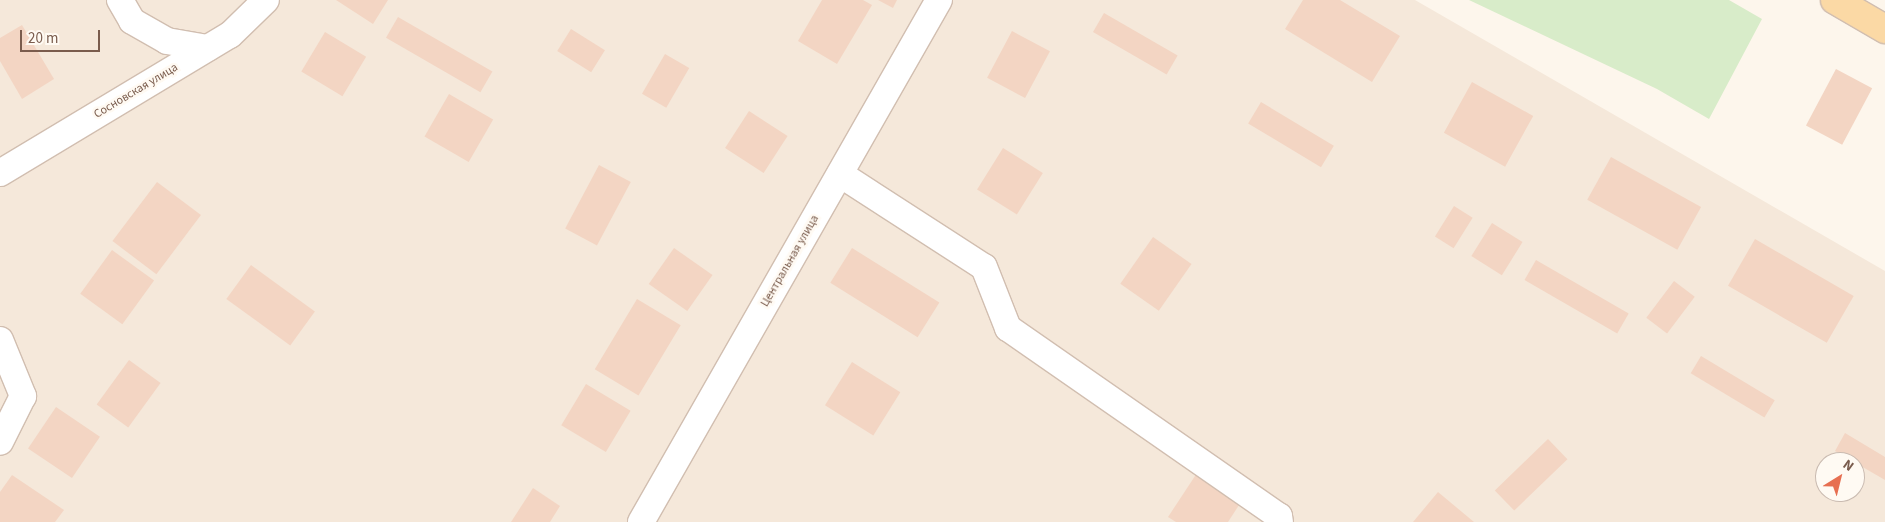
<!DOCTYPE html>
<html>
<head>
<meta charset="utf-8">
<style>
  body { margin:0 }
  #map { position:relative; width:1885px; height:522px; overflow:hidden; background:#fdf6ec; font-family:"Source Sans 3",sans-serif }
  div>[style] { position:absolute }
  .residential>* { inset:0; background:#f5e8da }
  .green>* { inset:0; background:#d8ecc9 }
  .building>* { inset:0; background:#f3d5c3; transform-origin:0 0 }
  .roads { filter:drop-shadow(1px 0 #d1beb0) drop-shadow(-1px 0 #d1beb0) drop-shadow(0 1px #d1beb0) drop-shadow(0 -1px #d1beb0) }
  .minor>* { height:26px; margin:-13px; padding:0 13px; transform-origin:13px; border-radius:13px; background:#fff }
  .major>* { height:28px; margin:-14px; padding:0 14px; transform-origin:14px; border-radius:14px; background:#fbd9a5 }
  span { translate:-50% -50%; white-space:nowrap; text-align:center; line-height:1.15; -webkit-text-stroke:5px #fffaf3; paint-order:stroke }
  .street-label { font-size:12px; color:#7a5c4d }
  .north { position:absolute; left:1815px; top:452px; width:50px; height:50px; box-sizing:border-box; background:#fffaf3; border:1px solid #cabbb1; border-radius:50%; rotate:36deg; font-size:14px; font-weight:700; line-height:20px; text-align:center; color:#7a5c4d }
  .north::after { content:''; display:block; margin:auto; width:18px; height:22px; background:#e76f51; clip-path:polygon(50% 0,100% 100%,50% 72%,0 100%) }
  .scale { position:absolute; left:20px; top:30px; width:80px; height:22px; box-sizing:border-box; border:2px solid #7a5c4d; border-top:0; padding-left:6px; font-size:15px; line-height:18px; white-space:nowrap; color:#7a5c4d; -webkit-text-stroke:4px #fffaf3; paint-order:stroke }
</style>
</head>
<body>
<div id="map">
  <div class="residential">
    <div style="clip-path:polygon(evenodd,0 0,1415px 0,1885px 271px,1885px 522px,0 522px,0 0,1825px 462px,1855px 462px,1855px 492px,1825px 492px,1825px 462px)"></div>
  </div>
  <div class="green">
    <div style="clip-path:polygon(1469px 0,1729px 0,1762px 19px,1709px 119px,1657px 89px)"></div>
  </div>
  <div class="building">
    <div style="clip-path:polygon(336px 0,388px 0,373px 24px)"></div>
    <div style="clip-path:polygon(822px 0,863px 0,872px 5px,837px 64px,798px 41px)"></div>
    <div style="clip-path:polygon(878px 0,897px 0,893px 8px)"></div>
    <div style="clip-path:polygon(1303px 0,1340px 0,1400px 36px,1372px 82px,1285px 29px)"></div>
    <div style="left:1104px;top:13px;width:85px;height:22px;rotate:30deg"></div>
    <div style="left:398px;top:17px;width:109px;height:24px;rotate:30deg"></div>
    <div style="clip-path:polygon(22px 25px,54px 79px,22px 99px,0 61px,0 38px)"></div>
    <div style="left:571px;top:29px;width:40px;height:26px;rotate:32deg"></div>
    <div style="left:1012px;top:31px;width:43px;height:53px;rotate:28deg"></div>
    <div style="left:325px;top:32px;width:48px;height:46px;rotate:31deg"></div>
    <div style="left:665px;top:54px;width:28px;height:46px;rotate:30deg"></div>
    <div style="left:1836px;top:69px;width:41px;height:64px;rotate:28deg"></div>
    <div style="left:1472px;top:82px;width:70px;height:58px;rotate:29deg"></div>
    <div style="left:449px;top:94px;width:51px;height:49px;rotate:30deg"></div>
    <div style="left:1261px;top:102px;width:85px;height:25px;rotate:31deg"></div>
    <div style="left:749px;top:111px;width:46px;height:44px;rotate:33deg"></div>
    <div style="left:1003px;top:148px;width:47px;height:49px;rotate:32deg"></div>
    <div style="left:1611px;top:157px;width:103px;height:49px;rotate:29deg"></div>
    <div style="left:599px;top:165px;width:36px;height:72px;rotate:28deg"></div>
    <div style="left:157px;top:182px;width:55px;height:74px;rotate:37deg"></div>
    <div style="left:1454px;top:206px;width:22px;height:36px;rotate:32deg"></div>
    <div style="left:1492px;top:223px;width:36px;height:39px;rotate:32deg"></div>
    <div style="left:1153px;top:237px;width:47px;height:57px;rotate:35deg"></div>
    <div style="left:1755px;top:239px;width:114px;height:54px;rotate:30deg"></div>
    <div style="left:674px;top:248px;width:47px;height:44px;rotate:35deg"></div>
    <div style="left:852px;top:248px;width:103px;height:41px;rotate:32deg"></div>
    <div style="left:112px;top:250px;width:52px;height:54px;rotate:36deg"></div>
    <div style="left:1536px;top:260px;width:107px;height:23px;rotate:30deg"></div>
    <div style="left:251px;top:265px;width:79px;height:42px;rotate:36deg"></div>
    <div style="left:1674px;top:281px;width:26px;height:46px;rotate:37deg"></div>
    <div style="left:637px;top:299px;width:51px;height:82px;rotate:31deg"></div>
    <div style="left:1701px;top:356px;width:86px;height:20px;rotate:31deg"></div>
    <div style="left:129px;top:360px;width:39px;height:55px;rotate:36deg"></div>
    <div style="left:852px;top:362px;width:57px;height:51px;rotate:32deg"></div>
    <div style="left:586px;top:384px;width:52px;height:48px;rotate:31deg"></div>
    <div style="left:56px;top:407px;width:53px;height:50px;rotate:34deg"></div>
    <div style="clip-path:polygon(1845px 433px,1885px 457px,1885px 480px,1835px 451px)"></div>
    <div style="left:1548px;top:439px;width:28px;height:74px;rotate:46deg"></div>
    <div style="clip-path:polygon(1197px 473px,1241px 502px,1228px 522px,1176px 522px,1168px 517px)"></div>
    <div style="clip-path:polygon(12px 475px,64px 510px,55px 522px,0 522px,0 492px)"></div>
    <div style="clip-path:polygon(533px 488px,560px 506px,550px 522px,511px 522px)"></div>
    <div style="clip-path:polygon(1438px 492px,1474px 522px,1413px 522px)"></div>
  </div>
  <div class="roads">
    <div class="minor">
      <div style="left:120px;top:0;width:24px;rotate:60deg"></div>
      <div style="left:132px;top:21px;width:40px;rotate:29.7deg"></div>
      <div style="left:167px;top:41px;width:41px;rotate:9.9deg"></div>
      <div style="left:0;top:173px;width:268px;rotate:-31deg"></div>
      <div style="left:230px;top:35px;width:50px;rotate:-44.2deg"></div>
      <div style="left:840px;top:174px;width:171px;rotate:32.9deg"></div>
      <div style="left:984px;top:267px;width:66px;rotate:68.5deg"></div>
      <div style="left:1008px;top:328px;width:330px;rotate:34.8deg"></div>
      <div style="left:1279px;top:516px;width:6px;rotate:81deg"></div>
      <div style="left:0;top:340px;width:61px;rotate:67.7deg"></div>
      <div style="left:23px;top:396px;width:51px;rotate:116.6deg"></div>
      <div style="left:641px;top:522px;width:601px;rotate:-60.28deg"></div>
    </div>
    <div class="major">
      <div style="left:1835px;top:0;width:58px;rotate:30.1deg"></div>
    </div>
  </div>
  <div class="street-label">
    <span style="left:136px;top:91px;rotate:-31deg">Сосновская улица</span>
    <span style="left:790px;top:261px;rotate:-60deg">Центральная улица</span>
  </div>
  <div class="north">N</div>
  <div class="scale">20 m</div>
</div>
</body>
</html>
